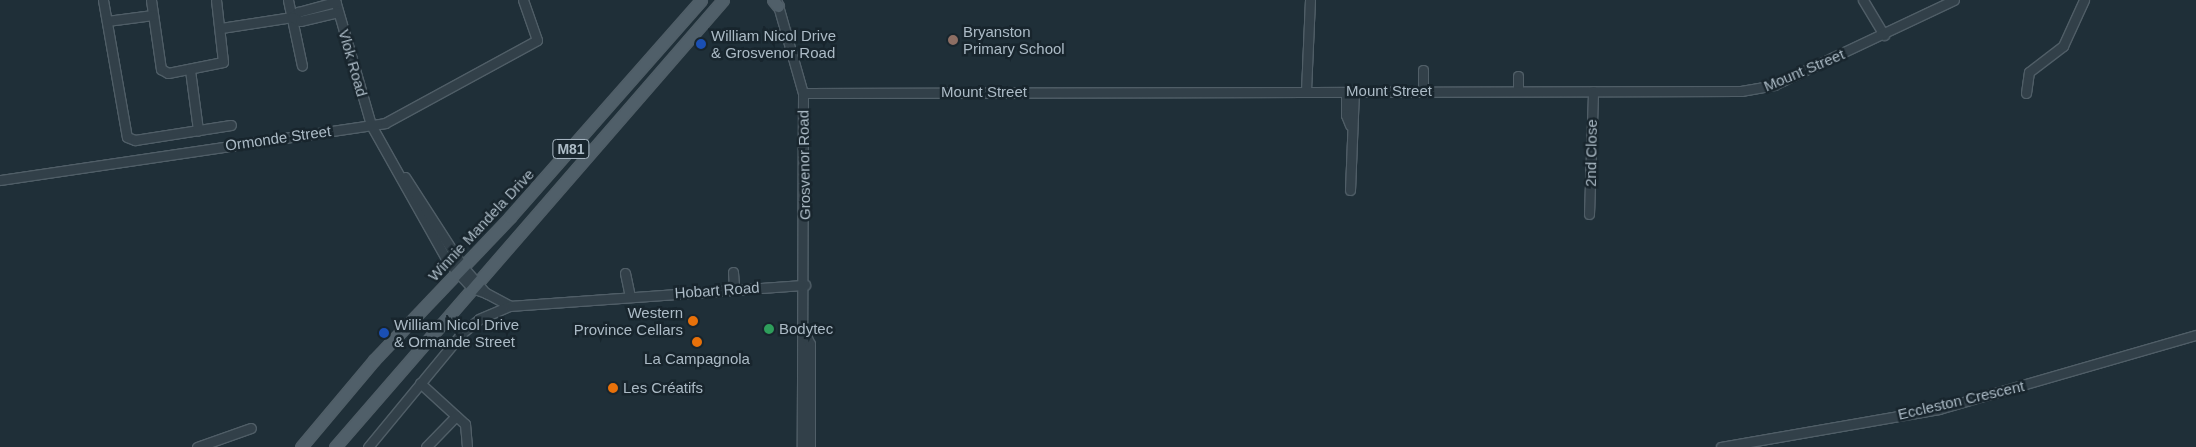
<!DOCTYPE html>
<html>
<head>
<meta charset="utf-8">
<style>
  body { margin:0 }
  #map { position:relative; width:2196px; height:447px; overflow:hidden; background:#1f2f38; font-family:Arial,sans-serif }
  div>[style] { position:absolute }
  .roads { filter:drop-shadow(1px 0 #505e67) drop-shadow(-1px 0 #505e67) drop-shadow(0 1px #505e67) drop-shadow(0 -1px #505e67) }
  .minor>* { height:9px; margin:-4.5px; padding:0 4.5px; transform-origin:4.5px; border-radius:4.5px; background:#324049 }
  .major>* { height:11px; margin:-5.5px; padding:0 5.5px; transform-origin:5.5px; border-radius:5.5px; background:#505f69 }
  .dots>* { width:14px; height:14px; translate:-50% -50%; box-sizing:border-box; border:2px solid #18252d; border-radius:50% }
  span { translate:-50% -50%; white-space:nowrap; text-align:center; line-height:1.15; -webkit-text-stroke:5px #18252d; paint-order:stroke }
  .shield-label span { padding:1px 4px; background:#18252d; border:1px solid; border-radius:4px; -webkit-text-stroke-width:0 }
  .shield-label { font-size:14px; color:#acbbc6; font-weight:700 }
  .poi-label { font-size:15px; color:#acbbc6 }
  .left { translate:0 -50%; text-align:left }
  .right { translate:-100% -50%; text-align:right }
  .street-label { font-size:15px; color:#acbbc6 }
</style>
</head>
<body>
<div id="map">
  <div class="roads">
    <div class="minor">
      <div style="left:103px;top:0;width:139px;rotate:80.1deg"></div>
      <div style="left:127px;top:137px;width:9px;rotate:21deg"></div>
      <div style="left:135px;top:140px;width:97px;rotate:-8.9deg"></div>
      <div style="left:151px;top:0;width:70px;rotate:81.8deg"></div>
      <div style="left:161px;top:69px;width:8px;rotate:30deg"></div>
      <div style="left:168px;top:73px;width:56px;rotate:-11.3deg"></div>
      <div style="left:223px;top:62px;width:62px;rotate:-96.4deg"></div>
      <div style="left:288px;top:0;width:67px;rotate:78deg"></div>
      <div style="left:335px;top:0;width:130px;rotate:73.9deg"></div>
      <div style="left:371px;top:125px;width:157px;rotate:60.7deg"></div>
      <div style="left:448px;top:262px;width:35px;rotate:47deg"></div>
      <div style="left:472px;top:288px;width:15px;rotate:20deg"></div>
      <div style="left:1863px;top:0;width:41px;rotate:59deg"></div>
      <div style="left:777px;top:2px;width:95px;rotate:74.1deg"></div>
      <div style="left:803px;top:93px;width:354px;rotate:90.2deg"></div>
      <div style="left:292px;top:17px;width:8px;rotate:-40deg"></div>
      <div style="left:298px;top:12px;width:39px;rotate:-15deg"></div>
      <div style="left:107px;top:21px;width:46px;rotate:-7.4deg"></div>
      <div style="left:221px;top:28px;width:72px;rotate:-8.8deg"></div>
      <div style="left:292px;top:17px;width:9px;rotate:27deg"></div>
      <div style="left:300px;top:21px;width:39px;rotate:-13deg"></div>
      <div style="left:190px;top:70px;width:61px;rotate:82.4deg"></div>
      <div style="left:1518px;top:76px;width:15px;rotate:90deg"></div>
      <div style="left:1306px;top:91px;width:91px;rotate:-87.5deg"></div>
      <div style="left:1423px;top:91px;width:21px;rotate:-90deg"></div>
      <div style="left:1346px;top:92px;width:23px;rotate:90deg"></div>
      <div style="left:1346px;top:115px;width:11px;rotate:68deg"></div>
      <div style="left:803px;top:93px;width:938px;rotate:-0.12deg"></div>
      <div style="left:1741px;top:91px;width:34px;rotate:-10deg"></div>
      <div style="left:1774px;top:85px;width:199px;rotate:-25.3deg"></div>
      <div style="left:2026px;top:93px;width:21px;rotate:-82deg"></div>
      <div style="left:2029px;top:72px;width:43px;rotate:-37.4deg"></div>
      <div style="left:2063px;top:46px;width:51px;rotate:-65.5deg"></div>
      <div style="left:405px;top:177px;width:107px;rotate:57.2deg"></div>
      <div style="left:463px;top:267px;width:35px;rotate:49deg"></div>
      <div style="left:486px;top:293px;width:27px;rotate:28deg"></div>
      <div style="left:0;top:180px;width:389px;rotate:-8.4deg"></div>
      <div style="left:385px;top:123px;width:173px;rotate:-28.6deg"></div>
      <div style="left:537px;top:40px;width:42px;rotate:-109.3deg"></div>
      <div style="left:1350px;top:190px;width:98px;rotate:-87.7deg"></div>
      <div style="left:1589px;top:214px;width:123px;rotate:-88.1deg"></div>
      <div style="left:733px;top:272px;width:16px;rotate:86deg"></div>
      <div style="left:625px;top:273px;width:24px;rotate:78deg"></div>
      <div style="left:805px;top:334px;width:11px;rotate:63deg"></div>
      <div style="left:810px;top:344px;width:103px;rotate:90deg"></div>
      <div style="left:420px;top:383px;width:61px;rotate:42.3deg"></div>
      <div style="left:465px;top:424px;width:23px;rotate:85deg"></div>
      <div style="left:197px;top:447px;width:57px;rotate:-19.4deg"></div>
      <div style="left:368px;top:447px;width:148px;rotate:-50.5deg"></div>
      <div style="left:462px;top:333px;width:22px;rotate:-39deg"></div>
      <div style="left:479px;top:319px;width:34px;rotate:-23deg"></div>
      <div style="left:510px;top:306px;width:296px;rotate:-4.1deg"></div>
      <div style="left:426px;top:447px;width:43px;rotate:-45.9deg"></div>
      <div style="left:1721px;top:447px;width:221px;rotate:-9.9deg"></div>
      <div style="left:1939px;top:409px;width:267px;rotate:-16.1deg"></div>
    </div>
    <div class="major">
      <div style="left:773px;top:0;width:8px;rotate:50deg"></div>
      <div style="left:301px;top:447px;width:114px;rotate:-50deg"></div>
      <div style="left:374px;top:360px;width:197px;rotate:-46.4deg"></div>
      <div style="left:510px;top:217px;width:289px;rotate:-48.6deg"></div>
      <div style="left:335px;top:447px;width:592px;rotate:-49.04deg"></div>
    </div>
  </div>
  <div class="dots">
    <div style="left:953px;top:40px;background:#8d6e63"></div>
    <div style="left:701px;top:44px;background:#1a4fb4"></div>
    <div style="left:693px;top:321px;background:#e8710a"></div>
    <div style="left:769px;top:329px;background:#2e9e5b"></div>
    <div style="left:384px;top:333px;background:#1a4fb4"></div>
    <div style="left:697px;top:342px;background:#e8710a"></div>
    <div style="left:613px;top:388px;background:#e8710a"></div>
  </div>
  <div class="shield-label">
    <span style="left:571px;top:149px">M81</span>
  </div>
  <div class="poi-label">
    <span class="left" style="left:963px;top:40px">Bryanston<br>Primary School</span>
    <span class="left" style="left:711px;top:44px">William Nicol Drive<br>&amp; Grosvenor Road</span>
    <span class="right" style="left:683px;top:321px">Western<br>Province Cellars</span>
    <span class="left" style="left:394px;top:333px">William Nicol Drive<br>&amp; Ormande Street</span>
    <span class="left" style="left:779px;top:329px">Bodytec</span>
    <span style="left:697px;top:359px">La Campagnola</span>
    <span class="left" style="left:623px;top:388px">Les Créatifs</span>
  </div>
  <div class="street-label">
    <span style="left:353px;top:63px;rotate:74deg">Vlok Road</span>
    <span style="left:1804px;top:70px;rotate:-23deg">Mount Street</span>
    <span style="left:1389px;top:91px">Mount Street</span>
    <span style="left:984px;top:92px">Mount Street</span>
    <span style="left:278px;top:138px;rotate:-8deg">Ormonde Street</span>
    <span style="left:1591px;top:153px;rotate:-89deg">2nd Close</span>
    <span style="left:804px;top:165px;rotate:-91deg">Grosvenor Road</span>
    <span style="left:481px;top:225px;rotate:-47deg">Winnie Mandela Drive</span>
    <span style="left:717px;top:290px;rotate:-4deg">Hobart Road</span>
    <span style="left:1961px;top:400px;rotate:-13deg">Eccleston Crescent</span>
  </div>
</div>
</body>
</html>
